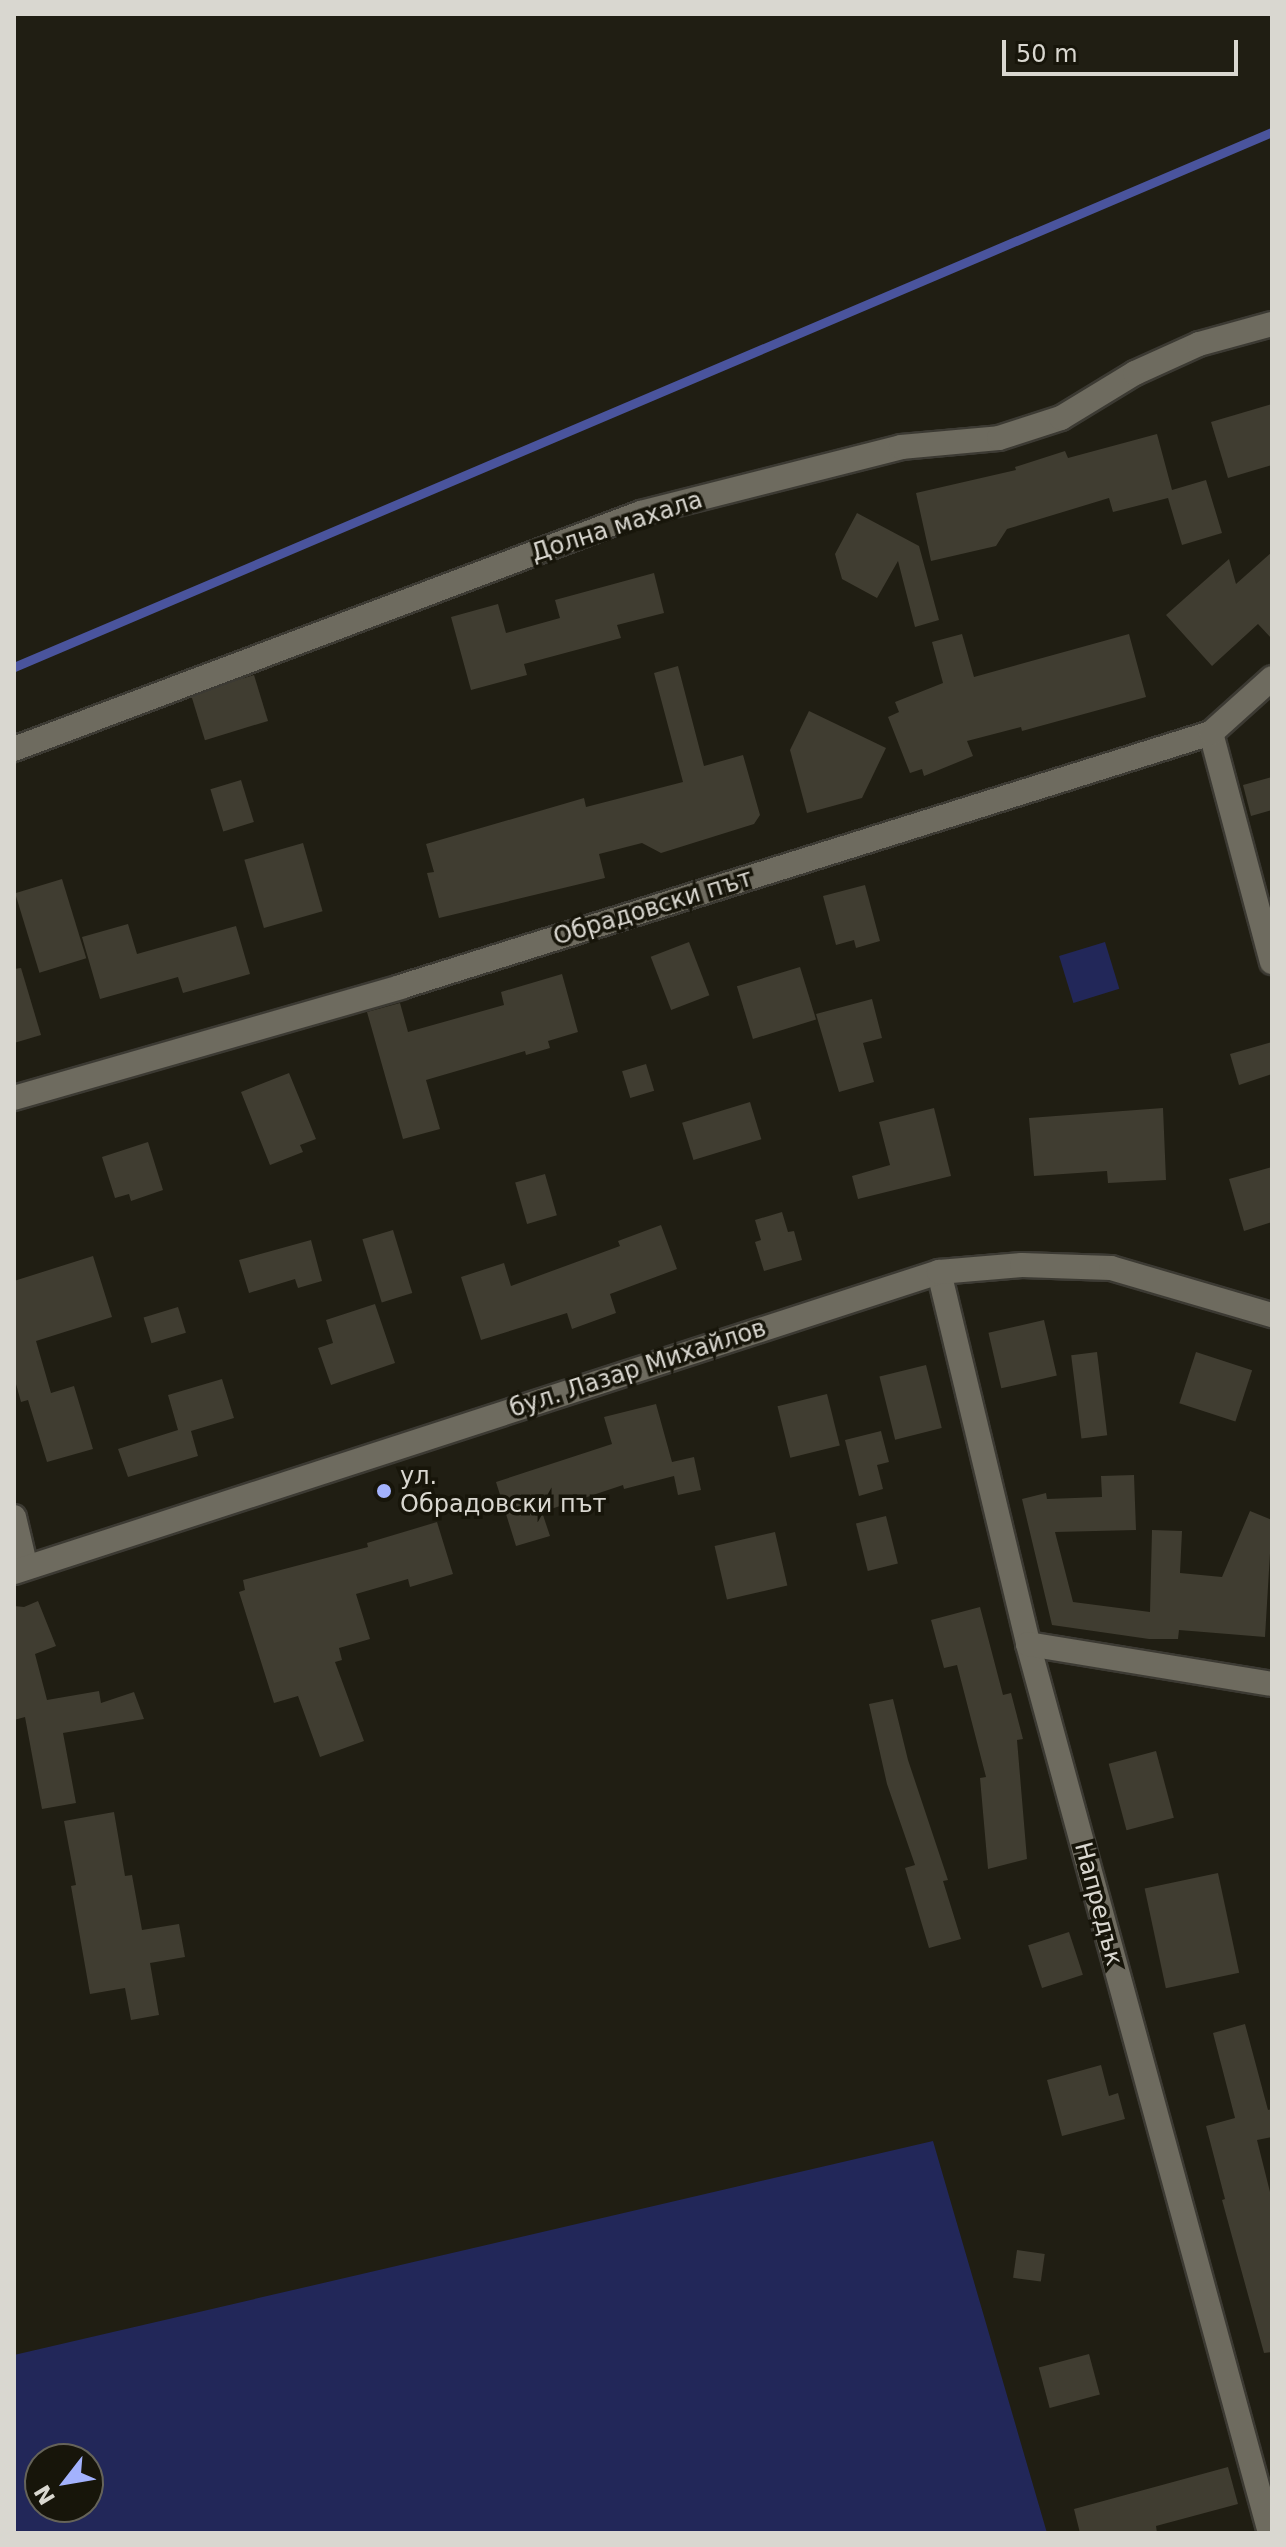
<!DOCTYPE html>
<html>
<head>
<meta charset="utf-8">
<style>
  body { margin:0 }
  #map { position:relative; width:1286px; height:2547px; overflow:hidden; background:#201e13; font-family:"DejaVu Sans",sans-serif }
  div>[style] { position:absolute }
  .green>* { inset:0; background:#222759; transform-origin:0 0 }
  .stream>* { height:9px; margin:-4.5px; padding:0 4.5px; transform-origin:4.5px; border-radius:4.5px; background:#4a549d }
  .building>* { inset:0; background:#403d31; transform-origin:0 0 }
  .roads { filter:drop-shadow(2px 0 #3c3a33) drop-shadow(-2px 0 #3c3a33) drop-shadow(0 2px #3c3a33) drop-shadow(0 -2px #3c3a33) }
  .street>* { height:24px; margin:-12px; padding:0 12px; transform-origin:12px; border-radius:12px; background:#6e6b5f }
  .secondary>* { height:24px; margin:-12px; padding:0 12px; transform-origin:12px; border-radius:12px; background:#6e6b5f }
  .dots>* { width:22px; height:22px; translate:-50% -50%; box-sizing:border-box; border:4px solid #17150a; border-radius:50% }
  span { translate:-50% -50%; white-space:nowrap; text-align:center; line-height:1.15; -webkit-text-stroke:7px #17150a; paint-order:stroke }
  .street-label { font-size:24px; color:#d9d7d0 }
  .poi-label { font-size:24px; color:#d9d7d0 }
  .left { translate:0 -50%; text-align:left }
  .frame { position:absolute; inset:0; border:16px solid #d9d7d0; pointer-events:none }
  .north { position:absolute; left:24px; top:2443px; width:80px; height:80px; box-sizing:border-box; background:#17150a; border:2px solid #656359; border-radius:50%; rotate:239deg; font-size:22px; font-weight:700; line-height:32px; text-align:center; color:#d9d7d0 }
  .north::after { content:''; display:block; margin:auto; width:28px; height:36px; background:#a3b2fd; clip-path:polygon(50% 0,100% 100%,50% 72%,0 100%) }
  .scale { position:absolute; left:1002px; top:40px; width:236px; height:36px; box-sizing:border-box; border:4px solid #d9d7d0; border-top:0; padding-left:10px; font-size:24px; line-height:28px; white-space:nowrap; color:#d9d7d0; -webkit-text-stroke:6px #17150a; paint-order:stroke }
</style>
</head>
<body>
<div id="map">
  <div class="green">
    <div style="left:1105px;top:942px;width:49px;height:48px;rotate:73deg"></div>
    <div style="clip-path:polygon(evenodd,933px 2141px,1047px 2533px,14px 2533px,14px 2355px,933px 2141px,40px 2459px,88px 2459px,88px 2507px,40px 2507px,40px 2459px)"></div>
  </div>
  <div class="stream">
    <div style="left:14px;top:667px;width:1367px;rotate:-23.04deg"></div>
  </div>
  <div class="building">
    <div style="clip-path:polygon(1272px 404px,1272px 465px,1228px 478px,1211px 422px)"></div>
    <div style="clip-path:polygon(1157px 434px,1172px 490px,1206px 480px,1222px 533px,1182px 545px,1168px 498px,1113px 512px,1109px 498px,1007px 529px,996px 546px,931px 561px,916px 493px,1016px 470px,1015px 467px,1065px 451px,1068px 458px)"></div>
    <div style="clip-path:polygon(857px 513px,919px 546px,939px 620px,915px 627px,898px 561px,877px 598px,842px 579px,835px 554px)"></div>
    <div style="clip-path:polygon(1272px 552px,1272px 639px,1258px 624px,1212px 666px,1166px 615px,1229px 559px,1236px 584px)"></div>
    <div style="clip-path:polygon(654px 573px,664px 613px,617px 625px,621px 638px,524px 664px,527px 675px,471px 690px,451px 617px,498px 604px,506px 633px,560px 618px,555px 600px)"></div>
    <div style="clip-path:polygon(962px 634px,974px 677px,1129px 634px,1146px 697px,1022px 731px,1021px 727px,967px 741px,973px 756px,924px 776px,922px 769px,910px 773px,888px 717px,899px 712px,895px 702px,943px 683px,932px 642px)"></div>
    <div style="clip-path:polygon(678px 666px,704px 766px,743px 755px,760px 815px,754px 824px,661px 853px,642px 843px,599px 854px,605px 878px,439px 918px,427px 873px,434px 872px,426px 844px,584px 798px,586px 807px,683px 782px,654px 673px)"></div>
    <div style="left:254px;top:675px;width:48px;height:66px;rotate:73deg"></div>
    <div style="clip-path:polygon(809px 711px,886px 748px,862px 798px,807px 813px,790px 750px)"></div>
    <div style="clip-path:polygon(1272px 777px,1272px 810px,1251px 816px,1243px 785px)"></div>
    <div style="left:241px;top:780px;width:44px;height:32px;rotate:73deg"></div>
    <div style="left:303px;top:843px;width:71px;height:61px;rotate:74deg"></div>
    <div style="left:62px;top:879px;width:83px;height:49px;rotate:73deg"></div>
    <div style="clip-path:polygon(865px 885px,880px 941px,856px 948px,854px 940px,836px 945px,823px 896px)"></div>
    <div style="clip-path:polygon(128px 924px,137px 954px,236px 926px,250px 974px,183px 993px,178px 977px,100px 999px,82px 937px)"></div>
    <div style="left:689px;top:942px;width:57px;height:41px;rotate:69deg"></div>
    <div style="left:800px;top:967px;width:55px;height:66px;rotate:73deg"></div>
    <div style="clip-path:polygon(21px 968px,41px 1035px,14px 1043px,14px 969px)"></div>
    <div style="clip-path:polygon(562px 974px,578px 1032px,548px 1041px,550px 1048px,526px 1055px,525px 1051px,426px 1080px,440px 1129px,403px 1139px,367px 1012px,400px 1003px,408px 1032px,504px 1005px,501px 992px)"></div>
    <div style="clip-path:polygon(872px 999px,882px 1038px,863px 1043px,874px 1082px,839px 1092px,816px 1014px)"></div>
    <div style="clip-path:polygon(1272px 1042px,1272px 1074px,1239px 1085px,1230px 1054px)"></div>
    <div style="left:646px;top:1064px;width:28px;height:25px;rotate:73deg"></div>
    <div style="clip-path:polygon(289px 1073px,316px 1139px,300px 1145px,303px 1152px,270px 1165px,241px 1092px)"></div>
    <div style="left:750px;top:1102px;width:39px;height:71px;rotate:73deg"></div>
    <div style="clip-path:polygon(934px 1108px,951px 1176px,858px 1199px,852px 1176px,890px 1165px,879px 1122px)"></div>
    <div style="clip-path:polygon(1163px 1108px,1166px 1180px,1108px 1183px,1107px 1171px,1034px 1176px,1029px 1118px)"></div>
    <div style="clip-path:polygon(148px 1142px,163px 1190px,131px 1201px,129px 1194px,115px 1198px,102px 1157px)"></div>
    <div style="clip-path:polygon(1272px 1167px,1272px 1222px,1244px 1231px,1229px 1179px)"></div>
    <div style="left:545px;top:1174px;width:43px;height:31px;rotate:74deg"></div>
    <div style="clip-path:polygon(782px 1212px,788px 1232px,794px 1231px,802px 1260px,764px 1271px,755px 1242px,761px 1240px,755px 1220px)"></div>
    <div style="clip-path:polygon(661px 1225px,677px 1269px,610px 1294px,616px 1313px,572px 1329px,567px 1313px,481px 1340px,461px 1277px,504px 1263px,511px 1286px,620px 1246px,618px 1241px)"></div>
    <div style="left:393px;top:1230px;width:66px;height:32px;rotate:73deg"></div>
    <div style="clip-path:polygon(311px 1240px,322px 1281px,298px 1288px,295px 1279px,249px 1293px,239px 1260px)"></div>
    <div style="clip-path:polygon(93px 1256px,112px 1317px,36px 1341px,51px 1393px,74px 1386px,93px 1449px,47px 1462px,28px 1400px,21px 1402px,14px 1377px,14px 1281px)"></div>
    <div style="clip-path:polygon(375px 1304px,395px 1363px,331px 1385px,318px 1348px,333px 1343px,326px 1320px)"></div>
    <div style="left:178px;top:1307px;width:27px;height:36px;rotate:73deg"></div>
    <div style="left:1044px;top:1320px;width:57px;height:57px;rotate:77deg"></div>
    <div style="left:1097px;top:1352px;width:84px;height:26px;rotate:83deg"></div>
    <div style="left:1196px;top:1352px;width:59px;height:54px;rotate:18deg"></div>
    <div style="left:926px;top:1365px;width:65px;height:48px;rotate:76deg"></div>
    <div style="clip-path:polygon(222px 1379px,234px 1418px,191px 1431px,198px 1456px,128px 1477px,118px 1449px,178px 1430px,168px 1395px)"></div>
    <div style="left:827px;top:1394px;width:53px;height:51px;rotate:76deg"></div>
    <div style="clip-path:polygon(656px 1404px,672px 1462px,694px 1457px,701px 1490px,678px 1495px,674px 1476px,624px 1489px,623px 1485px,542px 1512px,550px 1536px,516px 1546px,496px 1482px,612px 1444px,604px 1417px)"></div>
    <div style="clip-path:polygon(881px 1431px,889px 1462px,877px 1465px,883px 1489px,859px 1496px,845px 1440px)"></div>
    <div style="clip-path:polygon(1134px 1475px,1136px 1530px,1055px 1532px,1073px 1602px,1150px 1612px,1152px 1530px,1182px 1531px,1180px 1573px,1222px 1577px,1250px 1511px,1272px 1520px,1265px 1637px,1179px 1630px,1178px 1639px,1149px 1639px,1052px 1625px,1022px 1499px,1046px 1493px,1047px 1499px,1102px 1497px,1101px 1476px)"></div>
    <div style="left:886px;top:1516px;width:49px;height:31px;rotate:76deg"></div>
    <div style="clip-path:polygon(437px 1522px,453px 1574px,410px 1587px,408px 1579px,356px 1594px,370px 1639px,339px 1648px,342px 1660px,335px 1662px,364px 1741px,320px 1757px,298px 1696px,274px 1703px,239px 1592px,245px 1590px,243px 1580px,368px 1547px,367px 1543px)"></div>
    <div style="left:775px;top:1532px;width:55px;height:62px;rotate:77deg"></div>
    <div style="clip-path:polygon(38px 1601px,56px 1646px,35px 1654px,47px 1700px,99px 1691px,101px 1703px,134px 1692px,144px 1719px,63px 1733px,76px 1803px,42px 1809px,25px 1717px,14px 1720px,14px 1606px,24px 1607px)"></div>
    <div style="clip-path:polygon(980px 1607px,1003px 1695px,1011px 1693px,1023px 1739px,1017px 1740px,1027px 1859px,988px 1869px,980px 1778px,986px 1777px,957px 1665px,944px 1668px,931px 1620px)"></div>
    <div style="clip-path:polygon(893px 1699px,908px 1760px,948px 1880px,943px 1881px,961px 1939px,929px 1948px,905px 1868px,915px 1865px,887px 1784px,869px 1704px)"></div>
    <div style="left:1156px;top:1751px;width:69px;height:49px;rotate:75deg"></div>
    <div style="clip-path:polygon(114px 1812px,125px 1876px,132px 1875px,142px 1930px,179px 1924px,185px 1957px,150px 1963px,159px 2015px,131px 2020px,125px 1988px,90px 1994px,71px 1886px,76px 1885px,64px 1821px)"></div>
    <div style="left:1218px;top:1873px;width:102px;height:75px;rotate:78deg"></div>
    <div style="left:1069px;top:1932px;width:45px;height:43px;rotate:72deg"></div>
    <div style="clip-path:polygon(1245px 2024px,1268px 2110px,1272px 2109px,1272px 2137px,1257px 2140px,1272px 2200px,1272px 2352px,1264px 2353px,1222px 2200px,1225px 2199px,1206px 2126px,1235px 2118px,1213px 2033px)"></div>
    <div style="clip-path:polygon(1101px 2065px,1109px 2096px,1118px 2093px,1125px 2119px,1062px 2136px,1047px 2080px)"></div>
    <div style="left:1017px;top:2250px;width:28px;height:28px;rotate:8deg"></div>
    <div style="left:1089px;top:2354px;width:42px;height:52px;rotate:75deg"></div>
    <div style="clip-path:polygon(1228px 2467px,1238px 2504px,1156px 2526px,1157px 2533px,1080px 2533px,1074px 2509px)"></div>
  </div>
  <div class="roads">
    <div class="street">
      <div style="left:1211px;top:733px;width:237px;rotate:75.1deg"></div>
      <div style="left:14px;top:749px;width:670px;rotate:-20.63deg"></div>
      <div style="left:641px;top:513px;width:268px;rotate:-14.2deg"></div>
      <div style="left:901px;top:447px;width:98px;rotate:-5.2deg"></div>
      <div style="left:999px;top:438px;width:65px;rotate:-17.9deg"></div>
      <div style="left:1061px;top:418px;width:87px;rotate:-31.3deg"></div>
      <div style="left:1135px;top:373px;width:70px;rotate:-24.4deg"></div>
      <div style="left:1199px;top:344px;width:76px;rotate:-15.3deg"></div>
      <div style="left:14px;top:1098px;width:402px;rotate:-16deg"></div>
      <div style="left:400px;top:987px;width:850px;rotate:-17.39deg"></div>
      <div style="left:1211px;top:733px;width:82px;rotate:-42deg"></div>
      <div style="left:939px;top:1272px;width:382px;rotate:76.5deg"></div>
      <div style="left:1028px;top:1644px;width:921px;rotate:74.77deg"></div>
      <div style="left:14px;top:1517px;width:52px;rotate:76.8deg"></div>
      <div style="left:1028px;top:1644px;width:247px;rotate:9.3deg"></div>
    </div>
    <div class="secondary">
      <div style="left:14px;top:1572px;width:972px;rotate:-17.97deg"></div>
      <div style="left:939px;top:1272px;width:83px;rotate:-4.8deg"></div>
      <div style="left:1022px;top:1265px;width:89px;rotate:1.9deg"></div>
      <div style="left:1111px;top:1268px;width:168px;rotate:16.3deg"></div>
    </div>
  </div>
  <div class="dots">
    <div style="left:384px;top:1491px;background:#a3b2fd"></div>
  </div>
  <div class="street-label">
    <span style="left:617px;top:527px;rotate:-18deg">Долна махала</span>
    <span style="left:653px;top:908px;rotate:-17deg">Обрадовски път</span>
    <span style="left:638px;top:1369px;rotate:-18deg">бул. Лазар Михайлов</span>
    <span style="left:1098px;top:1904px;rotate:75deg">Напредък</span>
  </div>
  <div class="poi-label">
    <span class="left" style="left:400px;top:1491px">ул.<br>Обрадовски път</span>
  </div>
  <div class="frame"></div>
  <div class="north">N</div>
  <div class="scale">50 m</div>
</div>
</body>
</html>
